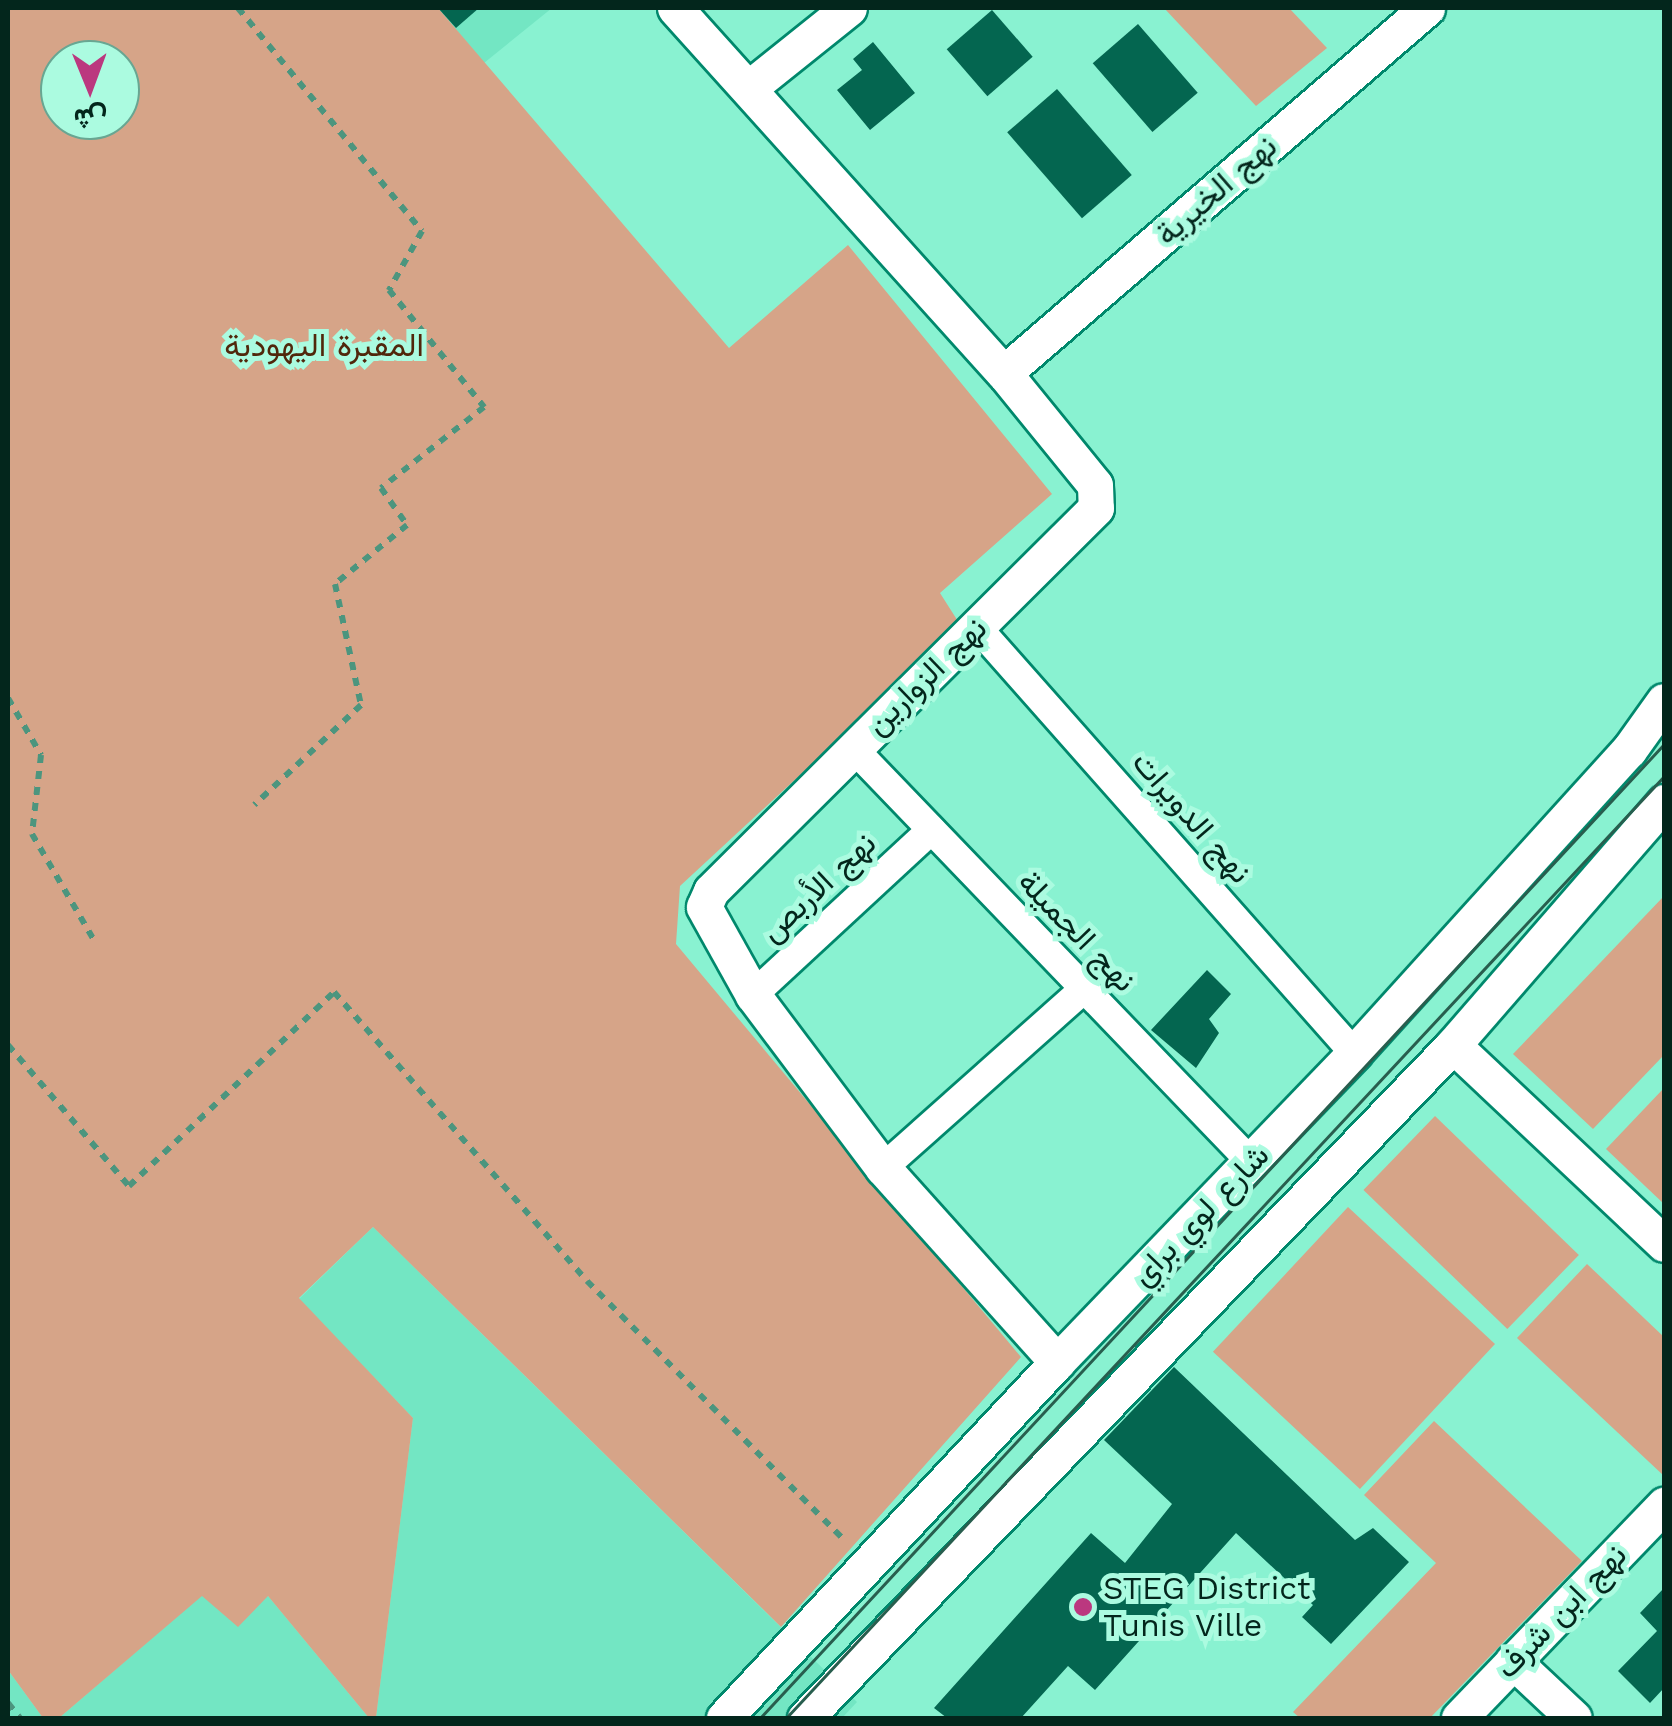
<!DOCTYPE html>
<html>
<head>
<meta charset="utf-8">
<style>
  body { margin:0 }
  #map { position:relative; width:1672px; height:1726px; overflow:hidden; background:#89f2d1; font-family:"Work Sans",Vazirmatn,sans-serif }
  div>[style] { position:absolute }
  .built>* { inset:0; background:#73e6c3 }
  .green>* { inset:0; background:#d6a488; transform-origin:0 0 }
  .building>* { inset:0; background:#046650; transform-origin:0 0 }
  .path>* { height:6px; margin-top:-3px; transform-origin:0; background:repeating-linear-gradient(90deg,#4c957e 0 8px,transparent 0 16px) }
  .roads { filter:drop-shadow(2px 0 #00886c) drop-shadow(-2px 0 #00886c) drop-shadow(0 2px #00886c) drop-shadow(0 -2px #00886c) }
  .pedestrian>* { height:28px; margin:-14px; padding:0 14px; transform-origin:14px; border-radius:14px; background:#fff }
  .minor>* { height:35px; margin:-17.5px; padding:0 17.5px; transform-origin:17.5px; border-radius:17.5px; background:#fff }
  .tram>* { height:2.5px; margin:-1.25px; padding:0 1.25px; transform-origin:1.25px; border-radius:1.25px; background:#285e4e }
  .dots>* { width:28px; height:28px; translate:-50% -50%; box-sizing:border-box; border:5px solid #abfbe0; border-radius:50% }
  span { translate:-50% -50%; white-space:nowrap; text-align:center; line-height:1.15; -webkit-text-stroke:10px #abfbe0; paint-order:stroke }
  .street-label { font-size:32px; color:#03261c }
  .park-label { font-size:32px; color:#50270b }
  .poi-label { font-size:32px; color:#03261c }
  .left { translate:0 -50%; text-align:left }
  .frame { position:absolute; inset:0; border:10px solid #03261c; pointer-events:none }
  .north { position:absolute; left:40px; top:40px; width:100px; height:100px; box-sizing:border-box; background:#abfbe0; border:2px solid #68a692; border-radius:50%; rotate:179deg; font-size:28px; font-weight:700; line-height:40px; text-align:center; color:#03261c }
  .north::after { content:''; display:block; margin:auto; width:35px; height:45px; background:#bb387f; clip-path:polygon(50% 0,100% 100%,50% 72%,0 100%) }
</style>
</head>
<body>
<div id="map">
  <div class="built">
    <div style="clip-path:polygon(438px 8px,552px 8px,484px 63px)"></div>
    <div style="clip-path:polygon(373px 1227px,857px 1702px,842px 1718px,376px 1718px,413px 1418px,299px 1299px)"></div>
    <div style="clip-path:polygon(202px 1595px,268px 1596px,369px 1718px,59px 1718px)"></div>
    <div style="clip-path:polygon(8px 1670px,43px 1718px,8px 1718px)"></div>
  </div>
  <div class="green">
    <div style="clip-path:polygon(evenodd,8px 8px,438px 8px,729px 348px,848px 245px,1052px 494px,940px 593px,961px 626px,680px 886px,676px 944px,1021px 1357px,781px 1627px,373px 1227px,299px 1298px,413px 1418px,376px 1718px,369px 1718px,268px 1596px,238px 1627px,202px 1596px,59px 1718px,43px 1718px,8px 1670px,8px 8px,60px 60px,120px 60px,120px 120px,60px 120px,60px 60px)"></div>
    <div style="clip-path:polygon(1164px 8px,1289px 8px,1327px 48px,1256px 106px)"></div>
    <div style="clip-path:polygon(1664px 896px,1664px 1055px,1593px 1129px,1513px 1054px)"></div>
    <div style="clip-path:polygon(1664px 1088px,1664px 1204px,1606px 1149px)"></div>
    <div style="left:1435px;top:1116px;width:200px;height:103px;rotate:44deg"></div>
    <div style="left:1348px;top:1207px;width:201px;height:198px;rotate:43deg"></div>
    <div style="clip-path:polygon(1587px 1264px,1664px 1337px,1664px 1476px,1517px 1338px)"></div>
    <div style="clip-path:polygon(1434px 1421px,1582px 1561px,1430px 1718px,1300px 1718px,1293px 1712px,1436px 1563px,1364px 1495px)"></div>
  </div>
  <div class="building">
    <div style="clip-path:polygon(438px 8px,479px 8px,456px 28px)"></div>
    <div style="left:992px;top:10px;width:62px;height:60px;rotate:49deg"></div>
    <div style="left:1138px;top:24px;width:91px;height:60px;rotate:49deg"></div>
    <div style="clip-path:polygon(873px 42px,915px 93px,870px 130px,837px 90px,862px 70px,853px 59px)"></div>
    <div style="left:1057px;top:89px;width:114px;height:66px;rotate:49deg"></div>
    <div style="clip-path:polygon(1207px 970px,1231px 994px,1209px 1019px,1219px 1033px,1196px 1068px,1151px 1030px)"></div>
    <div style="clip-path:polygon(1174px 1367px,1355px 1540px,1373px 1528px,1409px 1562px,1331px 1644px,1302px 1617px,1313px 1605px,1236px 1533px,1095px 1690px,1068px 1666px,1021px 1718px,947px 1718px,934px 1708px,1091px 1533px,1125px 1563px,1172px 1504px,1104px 1440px)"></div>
    <div style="clip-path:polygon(1664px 1588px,1664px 1688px,1650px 1703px,1618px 1671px,1657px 1631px,1640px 1613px)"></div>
  </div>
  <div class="path">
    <div style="left:238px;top:8px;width:289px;rotate:50.5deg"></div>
    <div style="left:422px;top:231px;width:68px;rotate:119.2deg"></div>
    <div style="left:389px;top:290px;width:151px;rotate:50.9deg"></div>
    <div style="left:484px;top:407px;width:131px;rotate:141.8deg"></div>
    <div style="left:381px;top:488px;width:45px;rotate:54.9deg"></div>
    <div style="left:407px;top:525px;width:93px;rotate:140.7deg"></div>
    <div style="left:335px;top:584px;width:124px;rotate:77.9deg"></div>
    <div style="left:361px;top:705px;width:146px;rotate:136.9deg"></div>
    <div style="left:8px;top:698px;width:66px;rotate:59.9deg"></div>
    <div style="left:41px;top:755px;width:80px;rotate:96.5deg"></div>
    <div style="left:32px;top:834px;width:123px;rotate:59.7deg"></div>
    <div style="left:8px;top:1045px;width:186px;rotate:49.4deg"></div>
    <div style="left:129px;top:1186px;width:282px;rotate:-43.4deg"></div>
    <div style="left:334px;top:992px;width:384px;rotate:48.8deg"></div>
    <div style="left:587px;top:1281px;width:366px;rotate:45.2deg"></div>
    <div style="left:8px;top:1703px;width:19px;rotate:51deg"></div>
  </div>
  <div class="roads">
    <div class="pedestrian">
      <div style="left:977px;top:627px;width:569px;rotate:48.49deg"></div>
      <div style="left:853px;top:748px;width:574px;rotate:46.13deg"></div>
      <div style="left:753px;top:995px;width:243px;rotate:-42.8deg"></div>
      <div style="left:883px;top:1168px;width:269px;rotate:-41.7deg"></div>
    </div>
    <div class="minor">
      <div style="left:675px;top:8px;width:491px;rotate:48deg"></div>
      <div style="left:1004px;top:373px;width:144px;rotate:50.9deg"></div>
      <div style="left:1095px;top:485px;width:23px;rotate:88deg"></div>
      <div style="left:1096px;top:508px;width:543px;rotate:135.15deg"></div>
      <div style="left:711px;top:891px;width:17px;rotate:114deg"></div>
      <div style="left:704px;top:907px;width:101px;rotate:60.9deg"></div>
      <div style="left:753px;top:995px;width:216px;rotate:53.1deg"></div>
      <div style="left:883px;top:1168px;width:261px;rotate:48.1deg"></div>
      <div style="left:749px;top:88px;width:128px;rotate:-38.7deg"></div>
      <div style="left:1004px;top:373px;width:559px;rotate:-40.79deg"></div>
      <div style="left:1453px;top:1045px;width:290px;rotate:43.3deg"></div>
      <div style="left:1513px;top:1661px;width:83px;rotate:43.1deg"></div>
      <div style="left:724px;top:1718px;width:487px;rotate:-46.9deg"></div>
      <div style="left:1057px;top:1362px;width:429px;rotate:-46.1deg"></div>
      <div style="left:1354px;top:1053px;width:409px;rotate:-47.8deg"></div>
      <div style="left:1629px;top:750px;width:60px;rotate:-54.5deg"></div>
      <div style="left:805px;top:1718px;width:934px;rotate:-46.08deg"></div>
      <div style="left:1453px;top:1045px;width:322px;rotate:-49deg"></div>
      <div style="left:1459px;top:1718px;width:296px;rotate:-46.1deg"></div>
    </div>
  </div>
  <div class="tram">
    <div style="left:760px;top:1718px;width:1329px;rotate:-47.13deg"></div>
    <div style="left:786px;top:1718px;width:1288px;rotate:-47.01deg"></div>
  </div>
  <div class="dots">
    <div style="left:1083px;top:1607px;background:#bb387f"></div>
  </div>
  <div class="street-label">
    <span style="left:1216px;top:190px;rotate:-41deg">نهج الخيرية</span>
    <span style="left:926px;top:676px;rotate:-44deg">نهج الزوارين</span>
    <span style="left:1192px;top:817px;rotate:49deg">نهج الدويرات</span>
    <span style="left:818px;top:887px;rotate:-43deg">نهج الأربص</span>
    <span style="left:1077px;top:931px;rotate:46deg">نهج الجميلة</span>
    <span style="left:1200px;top:1215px;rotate:-46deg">شارع لوي براي</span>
    <span style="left:1561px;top:1611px;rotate:-46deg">نهج ابن شرف</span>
  </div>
  <div class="park-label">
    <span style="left:324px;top:345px">المقبرة اليهودية</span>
  </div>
  <div class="poi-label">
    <span class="left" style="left:1103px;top:1607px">STEG District<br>Tunis Ville</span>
  </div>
  <div class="frame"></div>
  <div class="north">ش</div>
</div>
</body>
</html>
